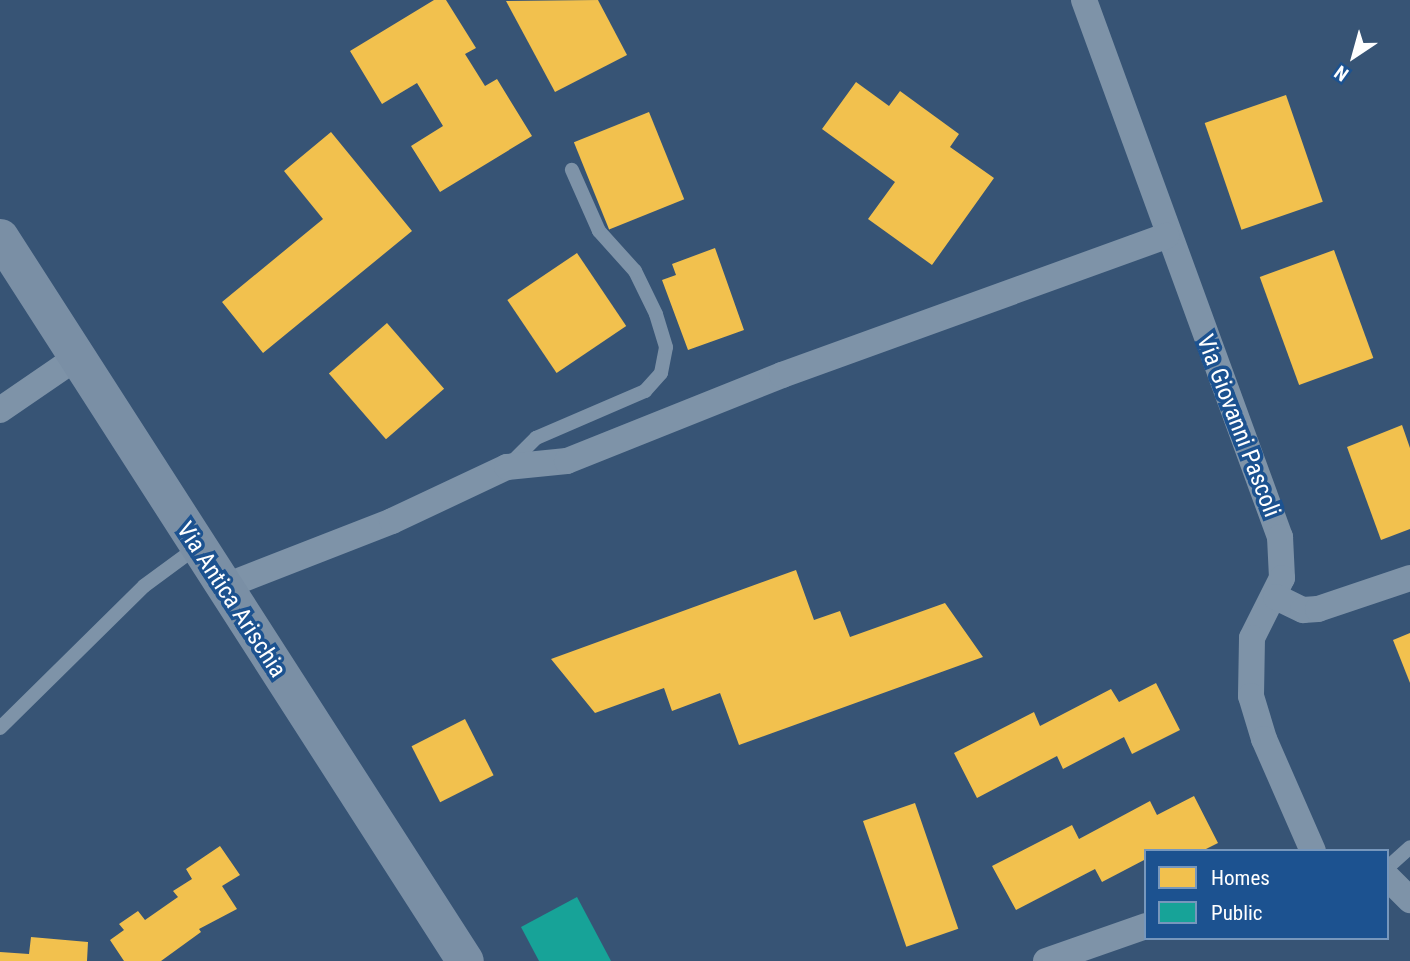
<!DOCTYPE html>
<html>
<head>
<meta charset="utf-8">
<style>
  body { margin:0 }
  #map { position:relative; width:1410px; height:961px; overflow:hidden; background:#375475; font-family:"Roboto Condensed",sans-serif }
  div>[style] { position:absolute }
  .homes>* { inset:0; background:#f2c14e; transform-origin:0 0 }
  .public>* { inset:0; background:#17a398 }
  .service>* { height:14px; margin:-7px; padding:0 7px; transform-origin:7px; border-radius:7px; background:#7e93a8 }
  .minor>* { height:26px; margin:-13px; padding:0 13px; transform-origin:13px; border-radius:13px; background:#7e93a8 }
  .secondary>* { height:37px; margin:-18.5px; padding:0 18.5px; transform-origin:18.5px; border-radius:18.5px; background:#7a8fa5 }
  span { translate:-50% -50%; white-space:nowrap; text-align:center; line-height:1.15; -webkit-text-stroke:7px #1c5290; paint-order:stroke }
  .street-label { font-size:24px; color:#fff }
  .legend { position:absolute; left:1144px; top:849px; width:245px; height:91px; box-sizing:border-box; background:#1c5290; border:2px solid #7797bc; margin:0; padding:9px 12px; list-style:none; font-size:21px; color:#fff }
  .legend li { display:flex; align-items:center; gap:14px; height:35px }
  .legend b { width:35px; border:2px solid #7797bc }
  .north { position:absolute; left:1319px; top:21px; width:70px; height:70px; -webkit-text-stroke:5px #1c5290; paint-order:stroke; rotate:216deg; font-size:19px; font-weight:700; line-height:28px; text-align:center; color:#fff }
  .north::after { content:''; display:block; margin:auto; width:24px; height:32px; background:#fff; clip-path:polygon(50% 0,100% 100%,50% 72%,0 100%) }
</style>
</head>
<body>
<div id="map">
  <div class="homes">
    <div style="clip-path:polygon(434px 0,446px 0,476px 48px,465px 54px,485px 86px,497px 79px,532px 136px,440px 192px,411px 146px,443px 126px,417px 83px,382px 104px,350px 51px)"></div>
    <div style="clip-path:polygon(598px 0,627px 55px,555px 92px,506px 1px)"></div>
    <div style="clip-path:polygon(856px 82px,889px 106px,900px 91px,959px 134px,950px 147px,994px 178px,932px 265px,868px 219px,895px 182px,822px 129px)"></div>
    <div style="left:1286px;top:95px;width:113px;height:86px;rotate:71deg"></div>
    <div style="left:649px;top:112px;width:94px;height:81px;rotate:68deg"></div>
    <div style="clip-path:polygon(331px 132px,412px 231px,263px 353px,222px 302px,323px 219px,284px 171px)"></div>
    <div style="clip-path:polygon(715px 248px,744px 330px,688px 350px,662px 280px,676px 275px,672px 264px)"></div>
    <div style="left:1334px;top:250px;width:115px;height:79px;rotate:70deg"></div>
    <div style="left:577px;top:253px;width:88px;height:84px;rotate:56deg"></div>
    <div style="left:387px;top:323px;width:87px;height:77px;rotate:49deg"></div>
    <div style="clip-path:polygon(1402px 425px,1410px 448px,1410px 529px,1381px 540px,1347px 447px)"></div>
    <div style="clip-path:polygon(796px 570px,814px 620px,840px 611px,850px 637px,945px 603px,983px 657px,739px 745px,720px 693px,672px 711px,664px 688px,595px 713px,551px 659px)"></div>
    <div style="clip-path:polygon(1410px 633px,1410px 683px,1393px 640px)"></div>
    <div style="clip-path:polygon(1156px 683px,1180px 730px,1132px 754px,1124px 737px,1063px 769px,1057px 756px,977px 798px,954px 753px,1034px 712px,1040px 726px,1111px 689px,1119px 702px)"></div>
    <div style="left:465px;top:719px;width:63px;height:60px;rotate:63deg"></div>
    <div style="clip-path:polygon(1194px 796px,1218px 843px,1202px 851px,1146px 851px,1146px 859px,1102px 882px,1095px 869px,1016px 910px,992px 866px,1072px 825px,1079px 839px,1150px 801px,1157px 815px)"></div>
    <div style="left:915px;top:803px;width:133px;height:55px;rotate:71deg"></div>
    <div style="clip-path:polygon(220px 846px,240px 875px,222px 886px,237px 909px,199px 929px,201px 932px,161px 961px,124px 961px,110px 940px,124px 930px,119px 924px,138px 911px,145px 920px,178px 897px,173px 891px,192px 879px,186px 869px)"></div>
    <div style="clip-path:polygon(31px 937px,88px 942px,87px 961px,0 961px,0 952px,29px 954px)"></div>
  </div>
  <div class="public">
    <div style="clip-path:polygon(577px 897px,611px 961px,539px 961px,521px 927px)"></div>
  </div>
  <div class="service">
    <div style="left:508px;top:466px;width:40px;rotate:-45deg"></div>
    <div style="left:536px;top:438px;width:119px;rotate:-23.3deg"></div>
    <div style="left:645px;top:391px;width:24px;rotate:-48deg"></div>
    <div style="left:661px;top:373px;width:26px;rotate:-79deg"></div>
    <div style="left:666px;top:347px;width:34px;rotate:-107deg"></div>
    <div style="left:656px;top:314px;width:48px;rotate:-116deg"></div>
    <div style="left:635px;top:271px;width:54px;rotate:-132deg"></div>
    <div style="left:599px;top:231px;width:67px;rotate:-113.9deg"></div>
    <div style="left:0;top:728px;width:202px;rotate:-44.6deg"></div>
    <div style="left:144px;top:586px;width:66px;rotate:-36.3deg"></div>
    <div style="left:1387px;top:868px;width:31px;rotate:-42deg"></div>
  </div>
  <div class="minor">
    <div style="left:1084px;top:0;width:572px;rotate:69.95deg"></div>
    <div style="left:1280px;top:537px;width:41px;rotate:87.2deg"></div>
    <div style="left:1282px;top:578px;width:67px;rotate:116.6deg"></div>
    <div style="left:1252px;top:638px;width:58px;rotate:91deg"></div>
    <div style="left:1251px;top:696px;width:45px;rotate:73.2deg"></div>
    <div style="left:1264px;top:739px;width:122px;rotate:66.4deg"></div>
    <div style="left:0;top:410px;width:92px;rotate:-34.4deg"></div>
    <div style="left:223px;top:587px;width:181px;rotate:-21.3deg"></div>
    <div style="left:392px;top:521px;width:127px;rotate:-25.2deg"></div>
    <div style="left:507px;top:467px;width:60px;rotate:-5.7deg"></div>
    <div style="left:567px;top:461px;width:232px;rotate:-21.8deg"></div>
    <div style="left:782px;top:375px;width:409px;rotate:-19.9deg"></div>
    <div style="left:1276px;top:597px;width:30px;rotate:26deg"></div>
    <div style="left:1303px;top:610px;width:15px;rotate:-4deg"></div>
    <div style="left:1318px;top:609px;width:97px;rotate:-18.6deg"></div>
    <div style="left:1387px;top:877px;width:33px;rotate:45deg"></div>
    <div style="left:1046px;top:961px;width:106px;rotate:-19.3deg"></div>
  </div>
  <div class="secondary">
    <div style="left:0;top:237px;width:860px;rotate:57.29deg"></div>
  </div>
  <div class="street-label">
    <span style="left:1238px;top:426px;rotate:69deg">Via Giovanni Pascoli</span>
    <span style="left:231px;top:600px;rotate:57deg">Via Antica Arischia</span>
  </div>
  <ul class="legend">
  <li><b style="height:19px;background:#f2c14e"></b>Homes</li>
  <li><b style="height:19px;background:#17a398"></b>Public</li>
  </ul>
  <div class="north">N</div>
</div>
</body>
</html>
